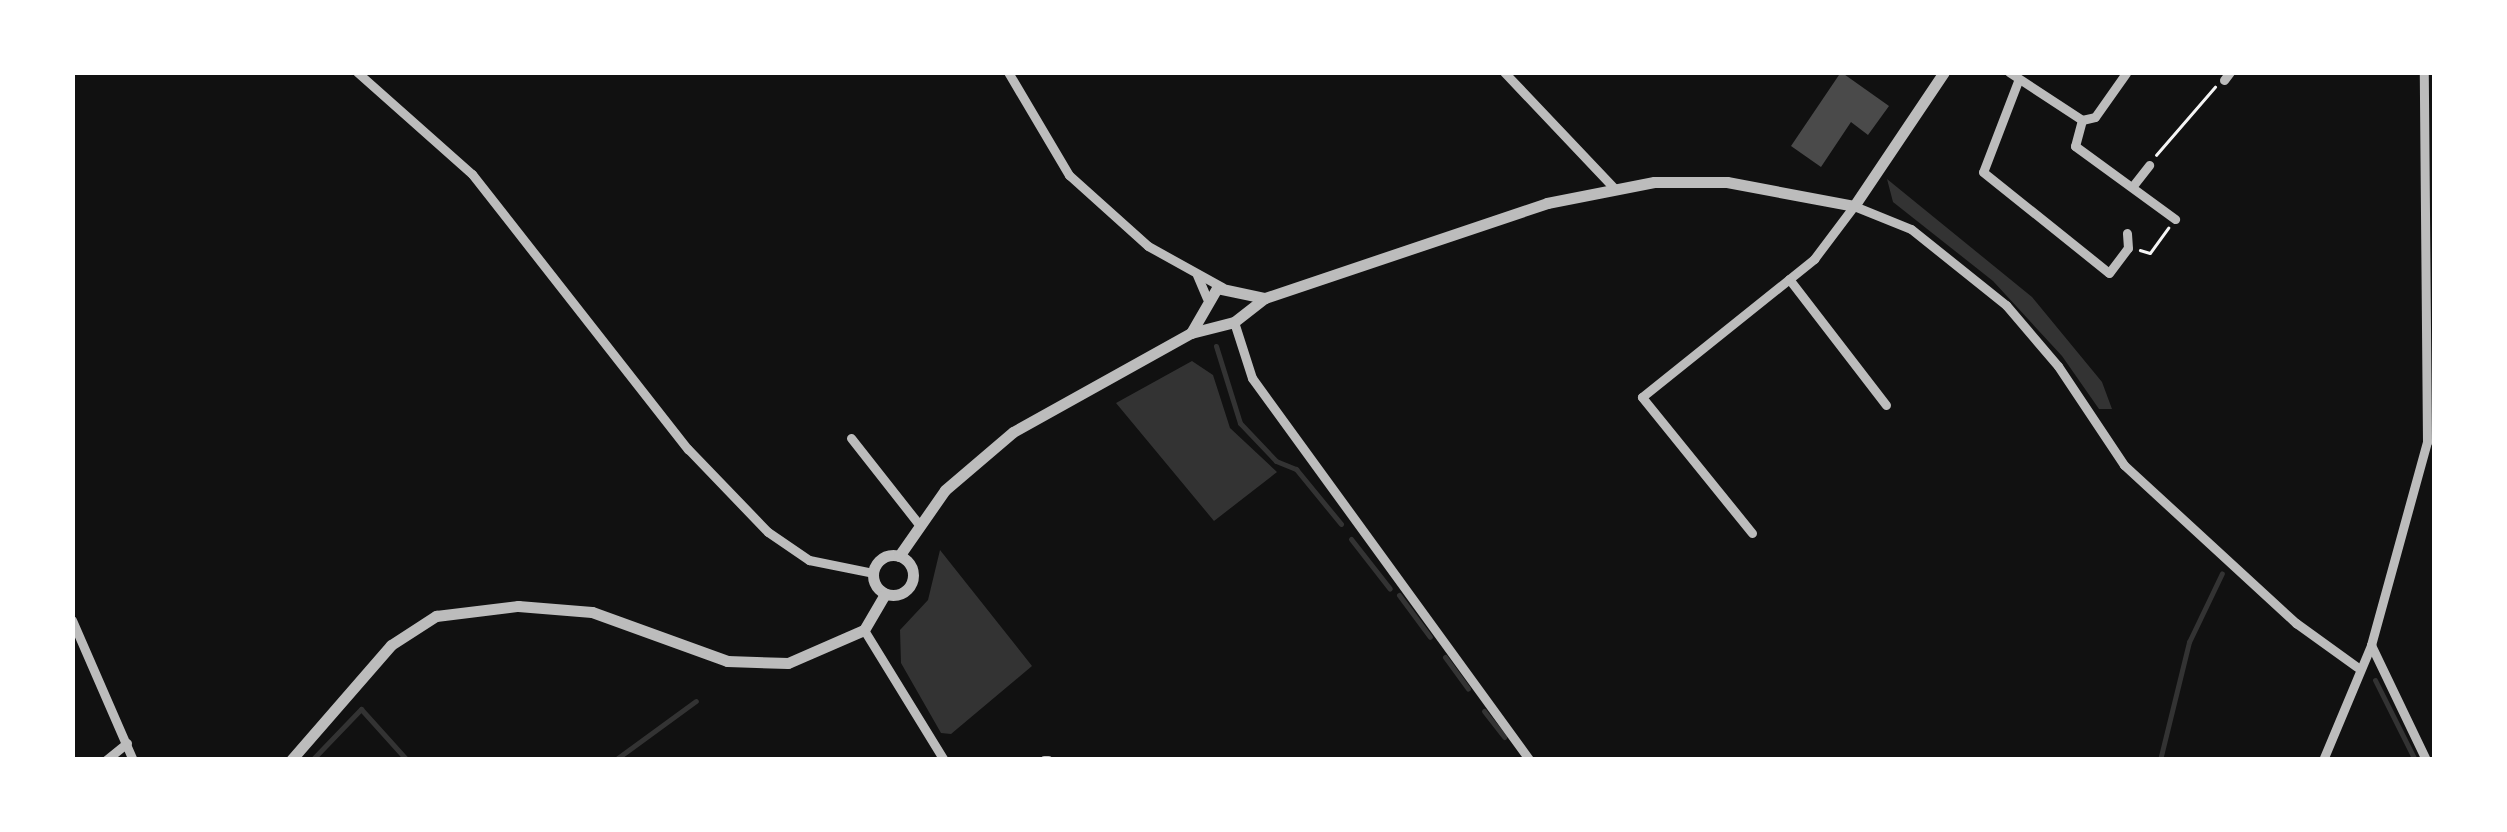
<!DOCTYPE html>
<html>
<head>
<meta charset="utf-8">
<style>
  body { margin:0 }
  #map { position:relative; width:2507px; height:832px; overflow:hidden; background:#111; font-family:"PT Sans Narrow",sans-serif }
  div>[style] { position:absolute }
  .water>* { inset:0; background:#333 }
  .stream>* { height:5px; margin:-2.5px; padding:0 2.5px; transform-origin:2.5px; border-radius:2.5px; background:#333 }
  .building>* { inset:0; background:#4a4a4a }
  .path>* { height:2.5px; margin:-1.25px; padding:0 1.25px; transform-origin:1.25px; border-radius:1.25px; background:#f5f5f5 }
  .minor>* { height:9px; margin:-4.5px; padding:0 4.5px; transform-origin:4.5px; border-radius:4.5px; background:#bcbcbc }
  .tertiary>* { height:11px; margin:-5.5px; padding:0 5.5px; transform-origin:5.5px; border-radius:5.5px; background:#bcbcbc }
  .tertiary>.ring { margin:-5.5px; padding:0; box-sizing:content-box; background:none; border:11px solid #bcbcbc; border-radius:50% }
  span { translate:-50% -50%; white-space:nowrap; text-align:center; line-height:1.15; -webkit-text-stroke:8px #fff; paint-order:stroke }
  .frame { position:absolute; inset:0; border:75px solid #fff; pointer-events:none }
</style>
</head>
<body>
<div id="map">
  <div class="water">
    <div style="clip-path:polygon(1887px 179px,2032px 297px,2102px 382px,2112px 409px,2099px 409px,2062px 356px,1993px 281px,1893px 202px)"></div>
    <div style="clip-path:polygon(1192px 361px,1213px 375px,1230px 428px,1277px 472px,1214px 521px,1116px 403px)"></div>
    <div style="clip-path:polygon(940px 550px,1032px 666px,951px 734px,941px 733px,901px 663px,900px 630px,928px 600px)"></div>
  </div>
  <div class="stream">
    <div style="left:1216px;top:346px;width:81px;rotate:72.7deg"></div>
    <div style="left:1240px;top:423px;width:52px;rotate:46.5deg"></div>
    <div style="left:1276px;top:461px;width:22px;rotate:22deg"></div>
    <div style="left:1296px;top:469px;width:71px;rotate:50.7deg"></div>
    <div style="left:1351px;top:539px;width:63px;rotate:52deg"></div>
    <div style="left:1399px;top:595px;width:52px;rotate:53.6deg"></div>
    <div style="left:1445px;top:657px;width:39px;rotate:54deg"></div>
    <div style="left:2375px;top:680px;width:89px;rotate:63.4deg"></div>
    <div style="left:1484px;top:711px;width:33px;rotate:52deg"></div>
    <div style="left:312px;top:760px;width:71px;rotate:-46.1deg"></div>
    <div style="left:361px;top:709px;width:69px;rotate:48deg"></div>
    <div style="left:615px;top:760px;width:100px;rotate:-36.1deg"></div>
    <div style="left:2160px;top:760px;width:122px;rotate:-76.2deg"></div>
    <div style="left:2189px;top:642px;width:76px;rotate:-64.4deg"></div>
  </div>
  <div class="building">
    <div style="clip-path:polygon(1841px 72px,1889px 106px,1868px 135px,1851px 122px,1821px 167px,1791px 146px)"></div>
  </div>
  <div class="path">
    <div style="left:2156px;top:155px;width:90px;rotate:-49.1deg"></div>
    <div style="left:2140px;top:250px;width:10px;rotate:17deg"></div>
    <div style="left:2150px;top:253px;width:31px;rotate:-54deg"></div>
  </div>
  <div class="minor">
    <div style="left:357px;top:72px;width:154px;rotate:41.6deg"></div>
    <div style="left:472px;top:174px;width:350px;rotate:51.9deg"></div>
    <div style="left:688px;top:449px;width:115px;rotate:46.1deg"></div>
    <div style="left:768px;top:532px;width:50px;rotate:34.3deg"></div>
    <div style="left:809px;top:560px;width:65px;rotate:11.5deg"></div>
    <div style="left:1008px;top:72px;width:120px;rotate:59.4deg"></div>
    <div style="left:1069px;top:175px;width:106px;rotate:41.9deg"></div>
    <div style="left:1148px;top:246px;width:85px;rotate:29deg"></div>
    <div style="left:1504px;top:72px;width:160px;rotate:46.5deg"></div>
    <div style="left:2009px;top:72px;width:87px;rotate:33.3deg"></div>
    <div style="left:2082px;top:120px;width:13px;rotate:-13deg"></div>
    <div style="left:2095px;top:117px;width:54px;rotate:-54.8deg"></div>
    <div style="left:2224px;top:80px;width:10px;rotate:-53deg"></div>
    <div style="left:2018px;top:81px;width:97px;rotate:111deg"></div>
    <div style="left:1983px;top:172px;width:161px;rotate:38.7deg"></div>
    <div style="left:2109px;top:273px;width:31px;rotate:-53deg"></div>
    <div style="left:2128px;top:248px;width:15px;rotate:-94deg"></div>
    <div style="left:2082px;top:120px;width:27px;rotate:105deg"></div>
    <div style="left:2075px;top:146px;width:124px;rotate:36.1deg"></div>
    <div style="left:2132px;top:187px;width:28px;rotate:-52deg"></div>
    <div style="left:1197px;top:275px;width:25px;rotate:67deg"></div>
    <div style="left:1789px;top:279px;width:159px;rotate:52.4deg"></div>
    <div style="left:1234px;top:322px;width:59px;rotate:72.2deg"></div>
    <div style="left:1252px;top:378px;width:472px;rotate:54deg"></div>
    <div style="left:851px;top:438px;width:108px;rotate:51.8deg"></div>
    <div style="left:1752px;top:533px;width:175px;rotate:-129deg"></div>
    <div style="left:1642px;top:397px;width:221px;rotate:-38.7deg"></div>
    <div style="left:1814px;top:259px;width:66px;rotate:-53deg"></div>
    <div style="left:1854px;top:206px;width:61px;rotate:22deg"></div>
    <div style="left:1911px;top:229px;width:122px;rotate:38.7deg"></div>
    <div style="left:2006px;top:305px;width:80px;rotate:49.6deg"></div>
    <div style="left:2058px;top:366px;width:119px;rotate:56.3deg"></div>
    <div style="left:2124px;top:465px;width:234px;rotate:42.6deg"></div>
    <div style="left:2296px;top:623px;width:75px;rotate:35.8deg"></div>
    <div style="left:72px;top:620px;width:153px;rotate:66.5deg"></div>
    <div style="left:864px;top:630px;width:153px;rotate:58.4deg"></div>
    <div style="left:2371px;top:645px;width:127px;rotate:64.4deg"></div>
    <div style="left:106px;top:760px;width:27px;rotate:-39deg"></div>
    <div style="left:1044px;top:760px;width:4px"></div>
    <div style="left:2323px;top:760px;width:125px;rotate:-67.3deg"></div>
    <div style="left:2371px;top:645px;width:211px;rotate:-74.6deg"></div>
    <div style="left:2427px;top:442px;width:370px;rotate:-90.5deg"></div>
  </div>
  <div class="tertiary">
    <div style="left:1191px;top:333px;width:52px;rotate:-60deg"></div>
    <div style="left:1217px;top:288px;width:49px;rotate:11.8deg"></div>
    <div class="ring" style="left:873px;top:555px;width:29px;height:29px"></div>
    <div style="left:899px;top:556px;width:80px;rotate:-55.1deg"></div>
    <div style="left:945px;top:490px;width:89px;rotate:-40.5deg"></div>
    <div style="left:1013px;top:432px;width:204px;rotate:-29.1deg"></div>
    <div style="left:1191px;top:333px;width:44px;rotate:-14.3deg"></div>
    <div style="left:1234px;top:322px;width:39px;rotate:-38deg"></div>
    <div style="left:1265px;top:298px;width:298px;rotate:-18.6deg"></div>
    <div style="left:1547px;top:203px;width:109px;rotate:-11.1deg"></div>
    <div style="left:1654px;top:182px;width:73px"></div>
    <div style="left:1727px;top:182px;width:129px;rotate:10.7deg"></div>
    <div style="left:1854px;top:206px;width:161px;rotate:-56.1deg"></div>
    <div style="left:291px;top:760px;width:152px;rotate:-49deg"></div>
    <div style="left:391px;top:645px;width:54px;rotate:-32.8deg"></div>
    <div style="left:436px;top:616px;width:83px;rotate:-7deg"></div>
    <div style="left:518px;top:606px;width:74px;rotate:4.6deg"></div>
    <div style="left:592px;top:612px;width:144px;rotate:19.9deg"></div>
    <div style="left:727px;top:661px;width:61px;rotate:1.9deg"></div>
    <div style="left:788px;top:663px;width:83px;rotate:-23.5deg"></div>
    <div style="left:864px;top:630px;width:42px;rotate:-59.7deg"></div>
  </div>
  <div class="frame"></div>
</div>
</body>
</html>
